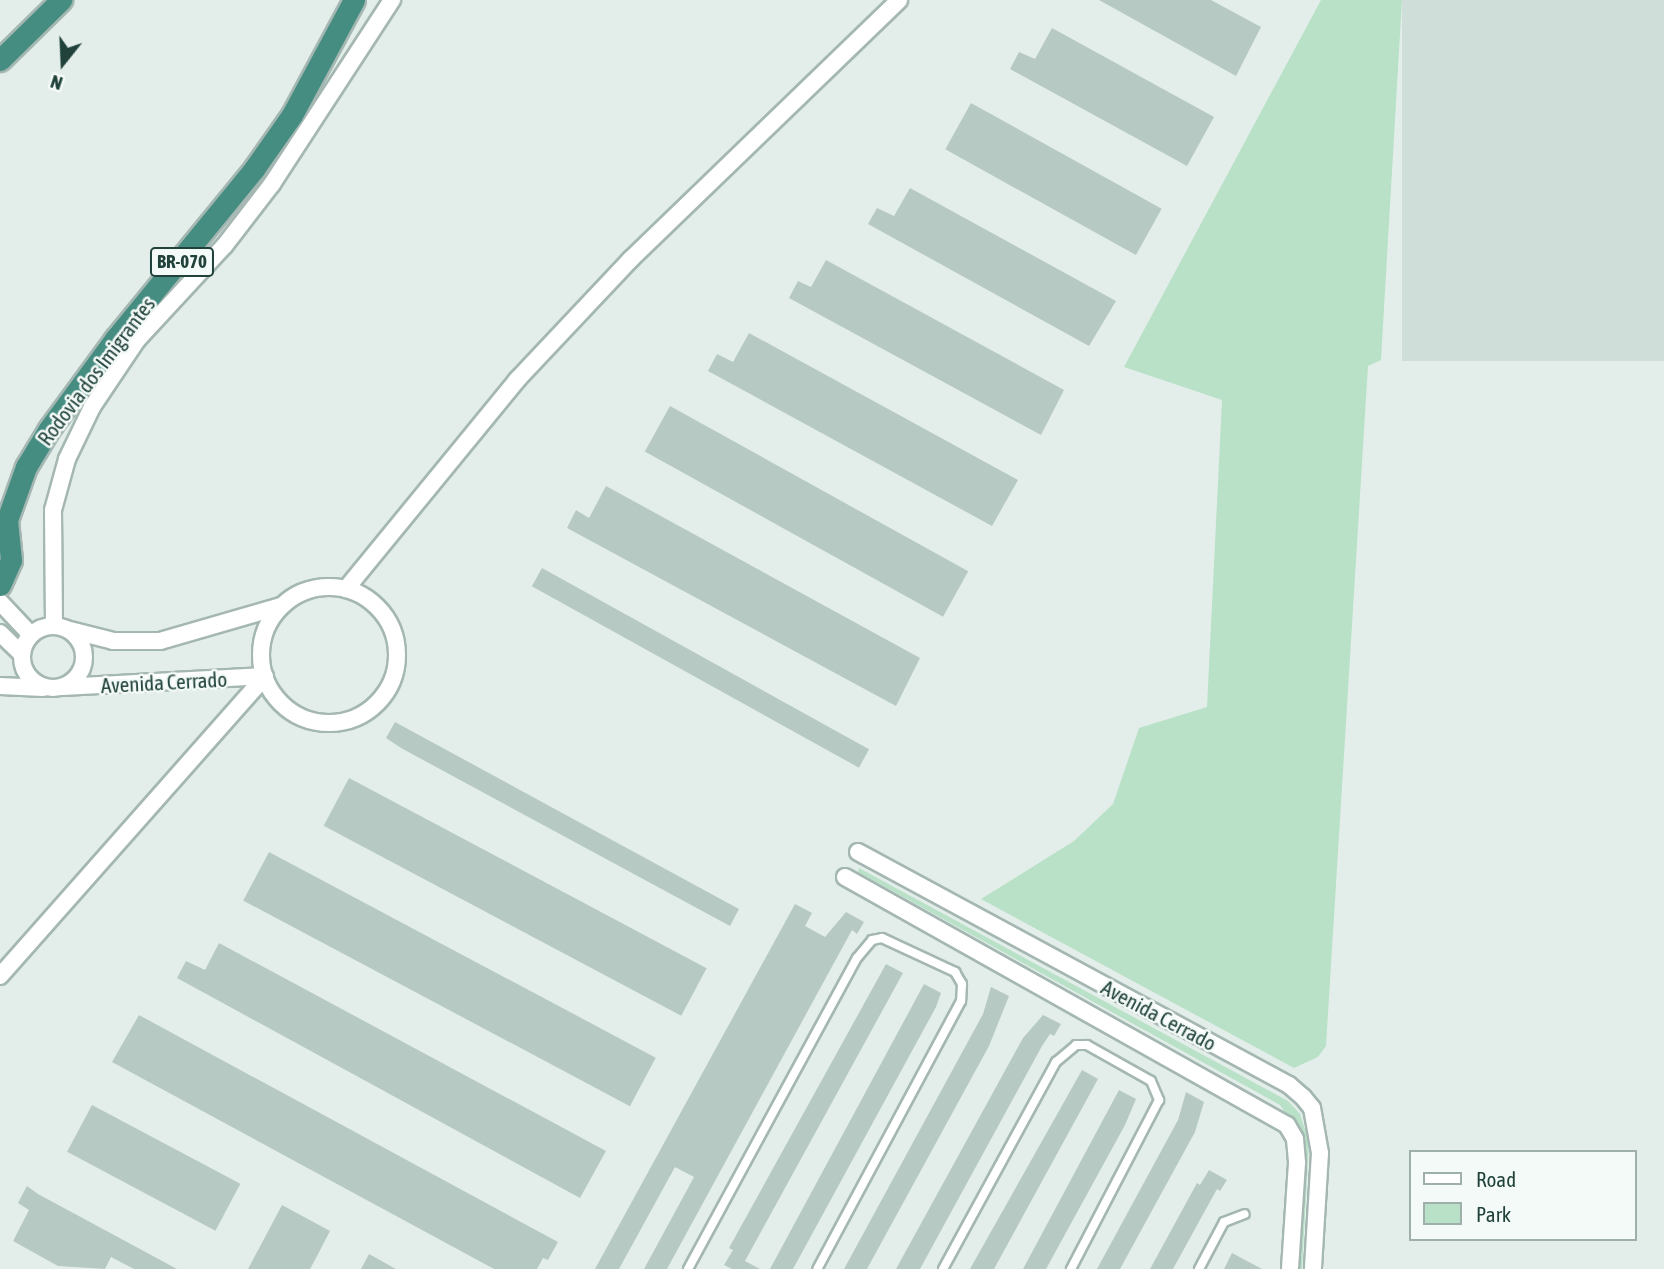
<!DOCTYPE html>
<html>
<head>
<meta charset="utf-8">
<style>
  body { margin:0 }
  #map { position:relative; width:1664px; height:1269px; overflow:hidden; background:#e3eeea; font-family:"Asap Condensed",sans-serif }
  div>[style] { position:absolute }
  .built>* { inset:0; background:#d0ded9; transform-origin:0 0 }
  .green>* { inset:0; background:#b9e1c7 }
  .building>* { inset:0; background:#b7c9c3; transform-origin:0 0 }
  .roads { filter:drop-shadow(2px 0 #a5b7b2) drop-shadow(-2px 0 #a5b7b2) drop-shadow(0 2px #a5b7b2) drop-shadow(0 -2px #a5b7b2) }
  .service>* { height:8px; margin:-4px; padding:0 4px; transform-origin:4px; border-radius:4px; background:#fff }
  .minor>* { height:16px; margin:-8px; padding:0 8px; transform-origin:8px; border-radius:8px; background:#fff }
  .minor>.ring { margin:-8px; padding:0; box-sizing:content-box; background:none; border:16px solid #fff; border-radius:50% }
  .trunk>* { height:21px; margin:-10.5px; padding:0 10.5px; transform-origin:10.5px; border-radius:10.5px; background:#458c81 }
  span { translate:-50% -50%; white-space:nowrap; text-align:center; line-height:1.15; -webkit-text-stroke:5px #f4faf7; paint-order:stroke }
  .shield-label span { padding:2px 5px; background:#f4faf7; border:2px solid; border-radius:5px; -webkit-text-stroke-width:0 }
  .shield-label { font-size:19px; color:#20423b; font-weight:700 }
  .street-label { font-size:21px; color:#20423b }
  .legend { position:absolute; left:1409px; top:1150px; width:228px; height:91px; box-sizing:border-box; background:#f4faf7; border:2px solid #9fb0ac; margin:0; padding:9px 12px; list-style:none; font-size:21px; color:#20423b }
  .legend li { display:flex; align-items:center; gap:14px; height:35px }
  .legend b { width:35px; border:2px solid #9fb0ac }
  .north { position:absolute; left:28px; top:28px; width:70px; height:70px; -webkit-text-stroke:5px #f4faf7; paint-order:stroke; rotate:198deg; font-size:19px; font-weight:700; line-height:28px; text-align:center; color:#20423b }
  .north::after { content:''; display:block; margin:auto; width:24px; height:32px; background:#20423b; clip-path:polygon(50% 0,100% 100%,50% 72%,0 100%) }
</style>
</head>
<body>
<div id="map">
  <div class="built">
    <div style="left:1402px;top:0;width:262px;height:361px"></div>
  </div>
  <div class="green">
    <div style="clip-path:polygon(1321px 0,1402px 0,1381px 360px,1368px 366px,1326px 1046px,1318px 1057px,1294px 1068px,981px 899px,1074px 841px,1113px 804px,1139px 728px,1207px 707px,1222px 400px,1124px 367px)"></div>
    <div style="clip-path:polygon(859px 868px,1288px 1101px,1300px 1114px,1309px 1142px,1302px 1269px,1294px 1269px,1299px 1134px,1280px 1105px,858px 872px)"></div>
  </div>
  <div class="building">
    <div style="clip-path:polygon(1099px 0,1211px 0,1261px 27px,1236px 76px)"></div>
    <div style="clip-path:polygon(1052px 28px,1214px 117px,1187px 166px,1010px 69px,1019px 52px,1035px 59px)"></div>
    <div style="left:971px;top:103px;width:218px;height:53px;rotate:29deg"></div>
    <div style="clip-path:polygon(910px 188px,1116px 301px,1089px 346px,868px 224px,877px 208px,894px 216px)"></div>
    <div style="clip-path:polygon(826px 260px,1064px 390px,1041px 435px,789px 298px,798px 281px,811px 287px)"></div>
    <div style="clip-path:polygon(749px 333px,1018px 480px,992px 526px,708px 371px,717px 354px,733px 362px)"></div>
    <div style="left:670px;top:406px;width:341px;height:52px;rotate:29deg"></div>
    <div style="clip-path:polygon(606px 486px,920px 658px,896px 706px,567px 528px,576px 510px,589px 518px)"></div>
    <div style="left:542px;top:568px;width:374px;height:21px;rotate:29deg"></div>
    <div style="clip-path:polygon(395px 722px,739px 909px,730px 926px,401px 748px,386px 738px)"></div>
    <div style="left:349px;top:778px;width:405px;height:54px;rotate:28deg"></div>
    <div style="left:269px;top:852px;width:438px;height:55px;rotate:28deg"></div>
    <div style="clip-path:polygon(795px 904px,812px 913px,805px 926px,825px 937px,846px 912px,864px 922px,857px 934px,852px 930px,667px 1269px,644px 1269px,694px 1177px,675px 1167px,619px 1269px,595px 1269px)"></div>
    <div style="clip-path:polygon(219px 943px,606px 1151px,580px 1198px,177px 978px,186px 961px,205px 970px)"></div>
    <div style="clip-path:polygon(886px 964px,903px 973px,745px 1261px,760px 1269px,732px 1269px,724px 1265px,733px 1250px,729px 1248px)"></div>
    <div style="clip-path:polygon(924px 984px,941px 993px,936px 1007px,793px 1269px,770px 1269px)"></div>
    <div style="clip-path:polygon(991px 987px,1009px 996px,989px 1046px,867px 1269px,844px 1269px,983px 1014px)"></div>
    <div style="clip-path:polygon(139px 1015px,558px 1242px,548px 1260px,543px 1258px,537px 1269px,494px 1269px,112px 1062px)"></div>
    <div style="clip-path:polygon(1043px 1015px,1061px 1024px,1054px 1036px,1050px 1034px,1042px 1046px,920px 1269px,896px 1269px,1023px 1038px)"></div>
    <div style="clip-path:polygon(1082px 1070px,1098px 1079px,994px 1269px,970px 1269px)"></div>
    <div style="clip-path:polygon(1119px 1090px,1136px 1099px,1125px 1125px,1046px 1269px,1023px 1269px)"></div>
    <div style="clip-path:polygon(1186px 1092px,1204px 1102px,1195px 1132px,1120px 1269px,1097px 1269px,1178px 1120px)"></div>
    <div style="left:92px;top:1105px;width:168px;height:53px;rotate:28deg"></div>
    <div style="clip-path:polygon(1209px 1170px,1227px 1180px,1220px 1191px,1217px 1189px,1173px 1269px,1150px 1269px,1197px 1183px,1200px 1185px)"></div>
    <div style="clip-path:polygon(27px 1186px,38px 1194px,177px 1269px,134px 1269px,111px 1257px,105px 1269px,58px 1266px,13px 1241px,29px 1210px,18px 1203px)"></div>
    <div style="clip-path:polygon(282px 1205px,330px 1231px,316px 1258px,310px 1269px,248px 1269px)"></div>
    <div style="clip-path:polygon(1232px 1253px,1262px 1269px,1224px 1269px)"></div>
    <div style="clip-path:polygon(369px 1254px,396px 1269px,361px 1269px)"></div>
  </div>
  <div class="roads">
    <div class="service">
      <div style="left:688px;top:1269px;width:354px;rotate:-61.5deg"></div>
      <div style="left:857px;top:958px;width:23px;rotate:-50deg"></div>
      <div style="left:872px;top:940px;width:10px;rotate:-11deg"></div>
      <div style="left:882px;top:938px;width:81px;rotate:25deg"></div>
      <div style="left:955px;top:972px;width:14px;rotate:60deg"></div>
      <div style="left:962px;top:984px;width:17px;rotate:93deg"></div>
      <div style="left:961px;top:1001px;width:304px;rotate:118.2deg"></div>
      <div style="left:943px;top:1269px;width:236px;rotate:-61.4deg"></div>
      <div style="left:1056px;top:1062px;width:26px;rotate:-40deg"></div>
      <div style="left:1076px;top:1045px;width:11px"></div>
      <div style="left:1087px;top:1045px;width:73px;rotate:29.4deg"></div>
      <div style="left:1151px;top:1081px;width:21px;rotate:67deg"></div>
      <div style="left:1159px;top:1100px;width:191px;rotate:117.5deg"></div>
      <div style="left:1199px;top:1269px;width:53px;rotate:-62deg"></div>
      <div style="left:1224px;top:1222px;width:22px;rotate:-21deg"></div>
    </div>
    <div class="minor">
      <div class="ring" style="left:261px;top:587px;width:120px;height:120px"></div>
      <div style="left:346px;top:589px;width:270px;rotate:-50.7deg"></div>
      <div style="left:517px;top:380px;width:165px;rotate:-46.7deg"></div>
      <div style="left:630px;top:260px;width:374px;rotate:-44deg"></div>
      <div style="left:0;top:602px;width:44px;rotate:46.8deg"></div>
      <div style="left:54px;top:625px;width:115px;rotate:-90.5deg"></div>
      <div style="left:53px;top:510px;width:53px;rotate:-74.6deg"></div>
      <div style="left:67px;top:459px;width:58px;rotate:-64.3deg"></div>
      <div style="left:92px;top:407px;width:81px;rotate:-56.1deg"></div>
      <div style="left:137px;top:340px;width:129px;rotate:-47.2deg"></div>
      <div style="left:225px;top:245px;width:77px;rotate:-52.4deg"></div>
      <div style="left:272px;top:184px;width:220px;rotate:-56.9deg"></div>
      <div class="ring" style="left:22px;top:626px;width:46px;height:46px"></div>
      <div style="left:70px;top:630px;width:44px;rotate:14.3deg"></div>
      <div style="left:113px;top:641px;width:47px"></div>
      <div style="left:160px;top:641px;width:126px;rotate:-16.1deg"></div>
      <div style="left:0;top:633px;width:29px;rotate:44deg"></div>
      <div style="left:0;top:686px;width:43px;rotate:2.7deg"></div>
      <div style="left:63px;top:687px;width:202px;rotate:-3.1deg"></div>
      <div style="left:858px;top:852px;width:490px;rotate:28.4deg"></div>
      <div style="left:1289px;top:1085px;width:18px;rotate:41deg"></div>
      <div style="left:1303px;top:1097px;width:14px;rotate:51deg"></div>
      <div style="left:1312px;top:1108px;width:46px;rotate:79.9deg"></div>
      <div style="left:1320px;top:1153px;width:116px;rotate:93.5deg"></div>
      <div style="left:845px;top:877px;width:507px;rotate:29.3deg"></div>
      <div style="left:1287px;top:1125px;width:16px;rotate:60deg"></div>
      <div style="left:1295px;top:1139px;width:24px;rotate:85deg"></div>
      <div style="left:1297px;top:1163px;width:106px;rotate:93.8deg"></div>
      <div style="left:0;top:976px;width:400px;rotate:-48.5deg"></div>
    </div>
    <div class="trunk">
      <div style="left:0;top:60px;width:86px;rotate:-44.5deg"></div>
      <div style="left:0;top:585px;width:27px;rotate:-66deg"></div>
      <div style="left:11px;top:560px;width:40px;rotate:-95.7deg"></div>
      <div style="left:7px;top:520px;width:56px;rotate:-70.3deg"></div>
      <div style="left:26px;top:467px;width:44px;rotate:-58.8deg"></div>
      <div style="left:49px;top:429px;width:112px;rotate:-53.7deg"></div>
      <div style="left:115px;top:339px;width:220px;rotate:-50.7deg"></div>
      <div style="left:254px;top:169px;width:66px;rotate:-54.9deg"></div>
      <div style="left:292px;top:115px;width:131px;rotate:-61.7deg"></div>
    </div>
  </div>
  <div class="shield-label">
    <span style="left:182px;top:262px">BR-070</span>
  </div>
  <div class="street-label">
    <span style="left:96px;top:371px;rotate:-53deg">Rodovia dos Imigrantes</span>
    <span style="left:164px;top:682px;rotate:-3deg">Avenida Cerrado</span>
    <span style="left:1159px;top:1015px;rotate:28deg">Avenida Cerrado</span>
  </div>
  <ul class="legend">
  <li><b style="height:9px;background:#fff"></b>Road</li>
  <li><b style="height:19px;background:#b9e1c7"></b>Park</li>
  </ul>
  <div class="north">N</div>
</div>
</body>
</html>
